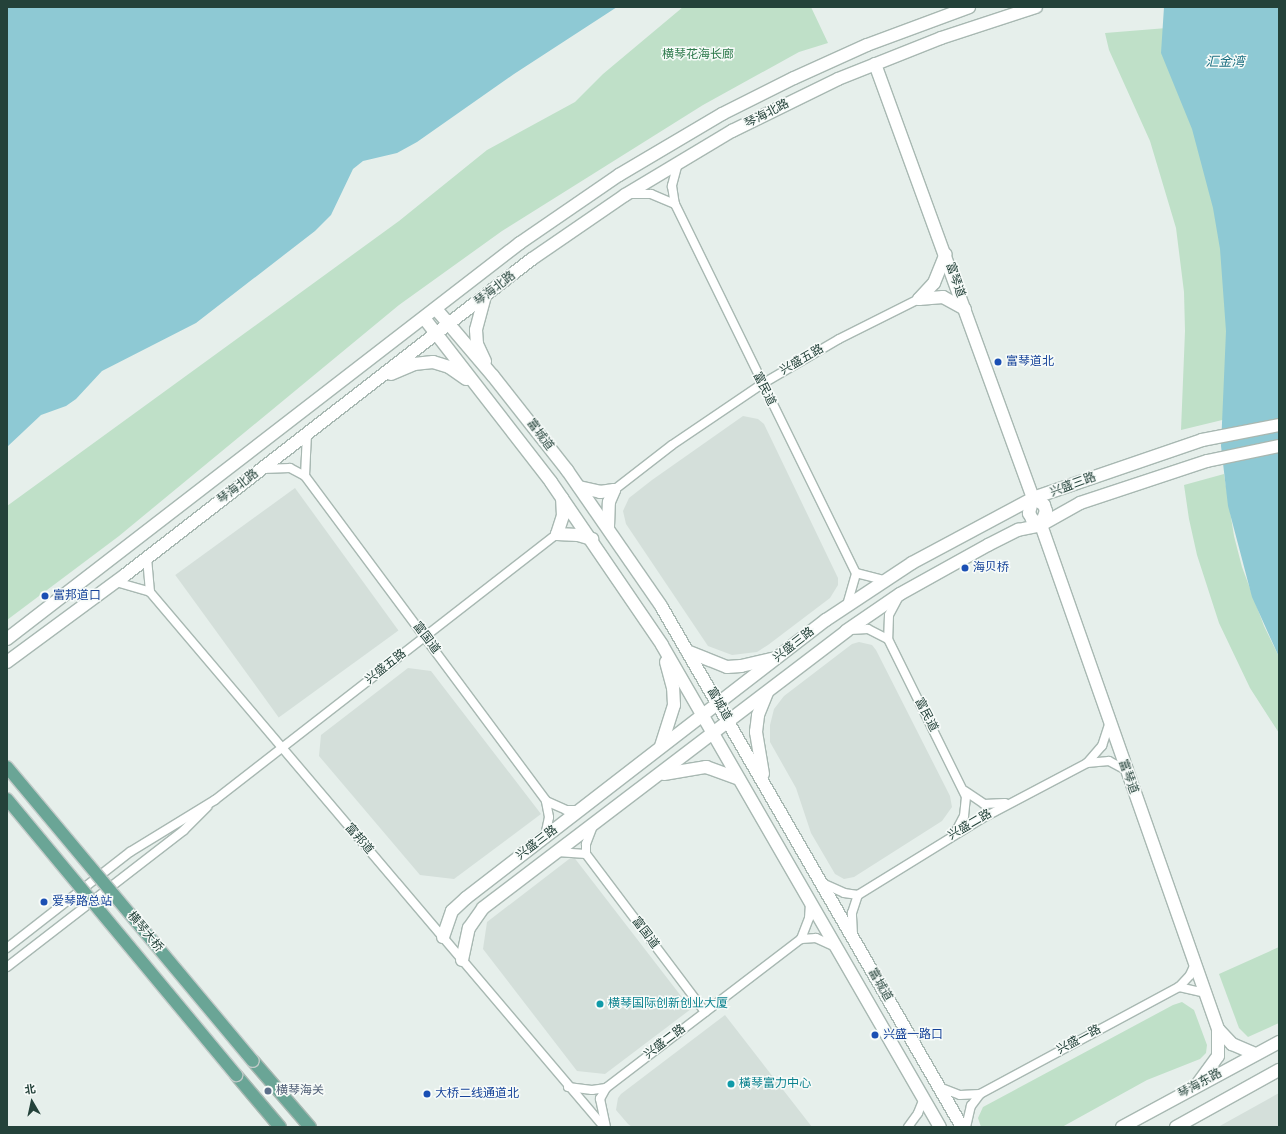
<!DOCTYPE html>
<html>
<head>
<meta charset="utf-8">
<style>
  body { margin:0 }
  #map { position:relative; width:1286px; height:1134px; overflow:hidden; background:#e6efeb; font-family:"Source Sans 3","Noto Sans SC",sans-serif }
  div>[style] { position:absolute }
  .built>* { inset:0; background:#d4dfda; transform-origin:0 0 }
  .green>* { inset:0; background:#bfe0c8 }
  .water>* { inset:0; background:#8ec9d4 }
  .roads { filter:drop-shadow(1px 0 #a8b8b2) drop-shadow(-1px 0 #a8b8b2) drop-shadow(0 1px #a8b8b2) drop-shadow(0 -1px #a8b8b2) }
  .street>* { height:8px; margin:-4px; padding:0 4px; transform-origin:4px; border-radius:4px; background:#fff }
  .secondary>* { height:12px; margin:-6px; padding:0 6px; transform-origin:6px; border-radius:6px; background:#fff }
  .primary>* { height:12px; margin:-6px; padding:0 6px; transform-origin:6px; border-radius:6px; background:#6aa596 }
  .bridges { filter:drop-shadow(1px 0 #c2cac8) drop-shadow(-1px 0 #c2cac8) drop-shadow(0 1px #c2cac8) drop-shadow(0 -1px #c2cac8) }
  .primary-bridge>* { height:12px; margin:-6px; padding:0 6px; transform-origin:6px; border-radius:6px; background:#6aa596 }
  .dots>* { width:11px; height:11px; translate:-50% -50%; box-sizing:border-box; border:2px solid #f7fbf9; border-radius:50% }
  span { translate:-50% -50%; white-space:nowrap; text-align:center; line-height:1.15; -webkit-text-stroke:3px #f7fbf9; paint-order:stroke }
  .park-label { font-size:12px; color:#2d7a4b }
  .street-label { font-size:12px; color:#24423a }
  .transit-label { font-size:12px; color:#164399 }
  .left { translate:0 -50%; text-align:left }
  .culture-label { font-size:12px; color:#0d838f }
  .service-label { font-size:12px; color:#4e5e75 }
  .water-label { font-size:13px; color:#1c6f80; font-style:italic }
  .frame { position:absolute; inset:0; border:8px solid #24423a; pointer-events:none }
  .north { position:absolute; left:12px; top:1082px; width:40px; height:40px; -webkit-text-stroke:3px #f7fbf9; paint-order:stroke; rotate:351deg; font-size:11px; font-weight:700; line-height:16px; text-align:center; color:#24423a }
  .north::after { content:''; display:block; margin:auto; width:14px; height:18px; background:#24423a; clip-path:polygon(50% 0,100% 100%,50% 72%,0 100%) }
</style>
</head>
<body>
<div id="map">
  <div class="built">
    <div style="clip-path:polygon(743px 416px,758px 419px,764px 424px,838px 578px,838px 585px,830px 598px,768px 645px,757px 652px,732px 655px,708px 646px,626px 524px,623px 511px,629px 498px,652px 480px)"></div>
    <div style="left:295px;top:488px;width:176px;height:148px;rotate:54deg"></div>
    <div style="clip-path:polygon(859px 642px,872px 645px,876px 650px,950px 796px,952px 807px,942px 821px,854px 877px,844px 879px,835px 874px,811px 833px,796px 788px,770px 742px,770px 725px,774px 709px,784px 696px,852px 644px)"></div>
    <div style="clip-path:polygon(408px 668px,431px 671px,541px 814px,454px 879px,420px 875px,319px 756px,321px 735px)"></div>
    <div style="clip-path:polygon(573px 856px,691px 1009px,605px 1074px,577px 1071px,483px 949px,487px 922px)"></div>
    <div style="clip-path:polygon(725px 1015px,812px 1127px,632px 1127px,628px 1124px,616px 1110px,618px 1098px,621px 1094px)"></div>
    <div style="clip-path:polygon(1279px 1093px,1279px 1127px,1218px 1127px)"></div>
  </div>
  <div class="green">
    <div style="clip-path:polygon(683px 7px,811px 7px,828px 43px,799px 52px,703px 105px,502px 231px,399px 305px,119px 536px,7px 620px,7px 506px,399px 221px,487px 150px,575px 102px,603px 74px)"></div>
    <div style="clip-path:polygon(1279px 19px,1247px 414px,1181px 430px,1185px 331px,1184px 292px,1176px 228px,1150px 141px,1109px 50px,1105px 33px)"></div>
    <div style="clip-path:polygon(1224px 474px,1234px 536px,1242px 567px,1264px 626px,1279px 657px,1279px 733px,1250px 688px,1219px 623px,1197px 555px,1189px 519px,1184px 485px)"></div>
    <div style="clip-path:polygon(1279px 947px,1279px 1023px,1248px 1037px,1239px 1028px,1219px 974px)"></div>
    <div style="clip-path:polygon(1182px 1002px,1194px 1010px,1207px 1045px,1206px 1053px,1200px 1059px,1147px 1080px,1062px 1127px,981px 1127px,978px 1118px,983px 1107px,1173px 1005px)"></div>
  </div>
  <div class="water">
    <div style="clip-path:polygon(7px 7px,617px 7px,514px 74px,417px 142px,397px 153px,363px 161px,353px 169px,331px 215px,315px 231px,196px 323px,102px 371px,76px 399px,66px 406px,41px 415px,7px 447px)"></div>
    <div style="clip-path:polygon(1164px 7px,1279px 7px,1279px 657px,1252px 597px,1228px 506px,1221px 446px,1226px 331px,1220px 249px,1213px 208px,1192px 129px,1161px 53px)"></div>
  </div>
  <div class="roads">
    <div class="street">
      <div style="left:678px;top:163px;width:24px;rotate:105deg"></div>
      <div style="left:672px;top:186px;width:18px;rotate:81deg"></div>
      <div style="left:675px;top:204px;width:411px;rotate:63.9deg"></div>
      <div style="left:629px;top:194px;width:22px"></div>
      <div style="left:651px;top:194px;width:26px;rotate:23deg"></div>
      <div style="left:262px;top:469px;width:28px;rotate:-2deg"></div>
      <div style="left:290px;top:468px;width:17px;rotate:28deg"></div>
      <div style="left:305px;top:476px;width:405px;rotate:53.4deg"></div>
      <div style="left:305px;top:476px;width:42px;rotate:-87.3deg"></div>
      <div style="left:614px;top:490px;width:73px;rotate:-37.8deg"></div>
      <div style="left:672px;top:445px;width:109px;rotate:-34.1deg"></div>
      <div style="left:762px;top:384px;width:89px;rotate:-30.3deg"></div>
      <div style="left:839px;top:339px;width:89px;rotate:-26.6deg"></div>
      <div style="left:856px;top:573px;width:29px;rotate:14deg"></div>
      <div style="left:116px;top:582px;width:35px;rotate:16deg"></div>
      <div style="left:150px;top:592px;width:34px;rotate:-95deg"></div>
      <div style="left:150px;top:592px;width:702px;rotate:49.68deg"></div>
      <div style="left:898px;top:598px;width:19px;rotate:118deg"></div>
      <div style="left:889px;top:615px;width:24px;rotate:92deg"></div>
      <div style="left:888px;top:639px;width:176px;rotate:63.7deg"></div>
      <div style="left:966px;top:797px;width:19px;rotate:96deg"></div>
      <div style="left:964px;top:816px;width:19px;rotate:118deg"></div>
      <div style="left:847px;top:605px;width:33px;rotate:-74deg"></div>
      <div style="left:850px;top:630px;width:18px;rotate:-3deg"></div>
      <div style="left:868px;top:629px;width:22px;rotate:27deg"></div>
      <div style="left:1087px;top:763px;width:22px;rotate:-5deg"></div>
      <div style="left:1109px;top:761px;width:19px;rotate:28deg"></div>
      <div style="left:965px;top:791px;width:23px;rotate:34deg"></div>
      <div style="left:984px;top:804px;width:21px;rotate:-3deg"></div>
      <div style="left:545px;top:836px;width:19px;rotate:-78deg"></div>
      <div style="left:549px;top:817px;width:16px;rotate:-101deg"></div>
      <div style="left:546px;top:801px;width:22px;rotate:24deg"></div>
      <div style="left:566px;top:810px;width:14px"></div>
      <div style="left:557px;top:852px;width:29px;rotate:4deg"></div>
      <div style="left:586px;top:854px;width:10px;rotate:-90deg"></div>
      <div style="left:586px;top:844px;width:19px;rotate:-69deg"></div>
      <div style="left:586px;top:854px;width:198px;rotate:53deg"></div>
      <div style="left:822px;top:883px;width:24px;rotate:24deg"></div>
      <div style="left:844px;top:893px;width:14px;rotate:8deg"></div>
      <div style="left:853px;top:935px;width:22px;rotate:-93deg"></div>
      <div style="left:852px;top:913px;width:19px;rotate:-72deg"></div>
      <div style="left:858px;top:895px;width:145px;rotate:-31.7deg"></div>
      <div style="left:981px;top:819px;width:120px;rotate:-27.8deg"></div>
      <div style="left:1087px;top:763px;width:23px;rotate:-49deg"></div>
      <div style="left:1102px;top:746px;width:23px;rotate:-72deg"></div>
      <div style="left:801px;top:939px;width:22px;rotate:-69deg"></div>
      <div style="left:809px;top:918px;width:15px;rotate:-86deg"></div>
      <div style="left:7px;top:948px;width:156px;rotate:-38deg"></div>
      <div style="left:130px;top:852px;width:100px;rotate:-31.5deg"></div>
      <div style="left:215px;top:800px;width:433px;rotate:-37.9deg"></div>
      <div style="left:7px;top:967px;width:224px;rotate:-37.7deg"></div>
      <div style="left:184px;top:830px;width:33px;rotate:-45deg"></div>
      <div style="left:1179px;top:987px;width:27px;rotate:13deg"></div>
      <div style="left:568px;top:1087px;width:24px;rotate:7deg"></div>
      <div style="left:592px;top:1090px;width:14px;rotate:-8deg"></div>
      <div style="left:939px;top:1087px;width:22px;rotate:21deg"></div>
      <div style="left:960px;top:1095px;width:20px;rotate:-3deg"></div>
      <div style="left:980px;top:1094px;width:226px;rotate:-28.3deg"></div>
      <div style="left:1179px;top:987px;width:16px;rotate:-47deg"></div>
      <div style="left:1190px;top:975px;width:12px;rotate:-66deg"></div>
      <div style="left:606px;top:1127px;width:29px;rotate:-102deg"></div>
      <div style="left:600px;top:1099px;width:13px;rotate:-61deg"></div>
      <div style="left:606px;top:1088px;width:245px;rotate:-37.4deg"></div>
      <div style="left:801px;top:939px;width:15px;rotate:-4deg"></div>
      <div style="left:816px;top:938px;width:23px;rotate:25deg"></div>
      <div style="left:908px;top:1127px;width:17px;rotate:-54deg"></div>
      <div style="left:918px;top:1113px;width:16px;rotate:-68deg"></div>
      <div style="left:966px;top:1127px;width:22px;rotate:-77deg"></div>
      <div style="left:971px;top:1106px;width:15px;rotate:-53deg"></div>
    </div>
    <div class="secondary">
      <div style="left:875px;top:64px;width:462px;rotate:70deg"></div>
      <div style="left:485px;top:296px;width:35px;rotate:105deg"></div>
      <div style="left:476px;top:330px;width:14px;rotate:86deg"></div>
      <div style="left:477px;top:344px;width:19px;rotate:65deg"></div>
      <div style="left:919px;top:299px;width:22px;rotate:-47deg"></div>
      <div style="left:934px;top:283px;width:31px;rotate:-68deg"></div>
      <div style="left:919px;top:299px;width:24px;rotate:-5deg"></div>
      <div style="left:943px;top:297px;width:25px;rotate:29deg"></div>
      <div style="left:436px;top:309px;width:88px;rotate:49.6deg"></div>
      <div style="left:493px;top:376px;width:120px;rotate:51.8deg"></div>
      <div style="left:567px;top:470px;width:165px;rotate:55.3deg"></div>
      <div style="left:661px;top:606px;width:602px;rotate:59.98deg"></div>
      <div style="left:424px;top:318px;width:207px;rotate:52.2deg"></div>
      <div style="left:551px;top:482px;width:197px;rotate:55.7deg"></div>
      <div style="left:662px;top:645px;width:556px;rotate:60.03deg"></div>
      <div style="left:391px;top:374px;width:25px;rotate:-23deg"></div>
      <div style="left:414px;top:364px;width:19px;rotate:-6deg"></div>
      <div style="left:433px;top:362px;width:17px;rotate:17deg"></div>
      <div style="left:449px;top:367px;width:21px;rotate:35deg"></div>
      <div style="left:579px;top:487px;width:22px;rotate:13deg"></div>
      <div style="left:600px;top:492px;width:14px;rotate:-8deg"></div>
      <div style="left:1033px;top:498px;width:13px;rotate:32deg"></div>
      <div style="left:1044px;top:505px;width:6px;rotate:72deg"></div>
      <div style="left:1046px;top:511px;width:15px;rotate:110deg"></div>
      <div style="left:1033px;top:498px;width:16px;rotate:105deg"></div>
      <div style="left:1029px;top:513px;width:7px;rotate:63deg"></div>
      <div style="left:1032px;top:519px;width:11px;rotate:34deg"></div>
      <div style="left:1041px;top:525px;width:534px;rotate:70.65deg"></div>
      <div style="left:1218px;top:1029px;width:27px;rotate:90deg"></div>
      <div style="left:1218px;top:1056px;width:36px;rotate:126deg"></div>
      <div style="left:608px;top:527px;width:25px;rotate:-88deg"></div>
      <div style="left:609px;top:502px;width:13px;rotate:-67deg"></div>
      <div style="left:557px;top:534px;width:19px;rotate:-72deg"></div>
      <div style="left:563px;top:516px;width:18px;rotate:-93deg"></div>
      <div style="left:557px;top:534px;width:21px;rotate:3deg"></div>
      <div style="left:578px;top:535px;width:15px;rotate:16deg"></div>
      <div style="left:7px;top:639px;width:648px;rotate:-37.67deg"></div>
      <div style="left:520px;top:243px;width:120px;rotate:-34.5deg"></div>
      <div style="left:619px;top:175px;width:120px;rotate:-30.6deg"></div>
      <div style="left:722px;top:114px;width:80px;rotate:-26.6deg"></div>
      <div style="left:794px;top:78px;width:80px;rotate:-24.3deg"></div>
      <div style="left:867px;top:45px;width:109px;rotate:-20.4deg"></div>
      <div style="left:687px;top:651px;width:43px;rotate:21.8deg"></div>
      <div style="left:727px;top:667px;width:14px;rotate:-4deg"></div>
      <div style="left:741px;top:666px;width:32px;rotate:-13deg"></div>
      <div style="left:7px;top:662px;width:147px;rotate:-36.4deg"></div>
      <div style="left:125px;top:575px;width:515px;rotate:-37.83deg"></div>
      <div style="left:532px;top:259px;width:113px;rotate:-34.5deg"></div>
      <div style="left:625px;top:195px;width:125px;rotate:-30.9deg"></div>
      <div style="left:732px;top:131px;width:118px;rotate:-26.1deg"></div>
      <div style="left:838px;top:79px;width:111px;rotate:-21.7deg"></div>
      <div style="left:941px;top:38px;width:100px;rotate:-18.1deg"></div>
      <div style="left:661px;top:746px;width:43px;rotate:-72.4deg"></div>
      <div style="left:674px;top:705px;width:17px;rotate:-93deg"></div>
      <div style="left:673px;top:688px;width:27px;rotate:-105deg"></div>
      <div style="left:664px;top:774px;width:43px;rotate:-9.5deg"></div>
      <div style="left:706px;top:767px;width:35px;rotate:20deg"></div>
      <div style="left:763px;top:774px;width:43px;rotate:-99.5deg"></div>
      <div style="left:756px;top:732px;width:17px;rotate:-83deg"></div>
      <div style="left:758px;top:715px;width:24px;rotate:-68deg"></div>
      <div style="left:443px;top:937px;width:28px;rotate:-71deg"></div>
      <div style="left:452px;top:911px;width:19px;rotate:-43deg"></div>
      <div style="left:466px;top:898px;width:455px;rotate:-37.7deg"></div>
      <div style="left:826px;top:620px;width:103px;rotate:-33.5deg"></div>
      <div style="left:912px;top:563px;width:137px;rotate:-28.2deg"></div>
      <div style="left:1033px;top:498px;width:179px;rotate:-18.9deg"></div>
      <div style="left:1202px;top:440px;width:78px;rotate:-11deg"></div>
      <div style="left:462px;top:960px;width:33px;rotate:-78deg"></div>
      <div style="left:469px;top:928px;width:24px;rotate:-55deg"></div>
      <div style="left:483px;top:908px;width:457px;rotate:-37.3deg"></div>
      <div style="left:846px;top:631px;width:65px;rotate:-34.4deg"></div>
      <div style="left:900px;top:594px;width:101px;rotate:-29.1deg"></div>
      <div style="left:988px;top:545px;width:34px;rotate:-27deg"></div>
      <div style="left:1018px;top:530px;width:24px;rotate:-12deg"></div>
      <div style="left:1041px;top:525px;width:45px;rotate:-29.4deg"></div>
      <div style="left:1080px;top:503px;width:134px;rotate:-18.3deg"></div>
      <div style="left:1207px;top:461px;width:74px;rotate:-11.8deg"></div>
      <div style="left:1218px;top:1029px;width:21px;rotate:47deg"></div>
      <div style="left:1232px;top:1044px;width:26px;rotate:23deg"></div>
      <div style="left:1122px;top:1127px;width:179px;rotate:-28.4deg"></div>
      <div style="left:1176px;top:1127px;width:118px;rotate:-29deg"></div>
    </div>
    <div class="primary">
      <div style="left:253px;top:1061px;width:87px;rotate:49.2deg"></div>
      <div style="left:236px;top:1075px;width:68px;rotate:49.8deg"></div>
    </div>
  </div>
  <div class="bridges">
    <div class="primary-bridge">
      <div style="left:7px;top:767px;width:383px;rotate:50.1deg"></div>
      <div style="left:7px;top:799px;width:359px;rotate:50.3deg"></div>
    </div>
  </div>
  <div class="dots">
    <div style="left:998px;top:362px;background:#1a4fb4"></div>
    <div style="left:965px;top:568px;background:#1a4fb4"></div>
    <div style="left:45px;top:596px;background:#1a4fb4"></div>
    <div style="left:44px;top:902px;background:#1a4fb4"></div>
    <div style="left:600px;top:1004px;background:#0f9aa8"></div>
    <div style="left:875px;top:1035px;background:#1a4fb4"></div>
    <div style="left:731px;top:1084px;background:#0f9aa8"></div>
    <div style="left:268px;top:1091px;background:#5c6f8a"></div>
    <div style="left:427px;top:1094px;background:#1a4fb4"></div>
  </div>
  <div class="park-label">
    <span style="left:698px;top:55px">横琴花海长廊</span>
  </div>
  <div class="street-label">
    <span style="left:767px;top:114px;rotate:-27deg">琴海北路</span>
    <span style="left:955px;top:280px;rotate:71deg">富琴道</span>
    <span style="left:495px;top:289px;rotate:-38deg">琴海北路</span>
    <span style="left:802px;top:360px;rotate:-30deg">兴盛五路</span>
    <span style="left:764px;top:389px;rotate:64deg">富民道</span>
    <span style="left:540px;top:435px;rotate:53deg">富城道</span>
    <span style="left:1073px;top:485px;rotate:-20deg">兴盛三路</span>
    <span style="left:238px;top:487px;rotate:-38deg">琴海北路</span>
    <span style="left:426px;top:638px;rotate:53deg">富国道</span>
    <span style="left:794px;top:645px;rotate:-38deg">兴盛三路</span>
    <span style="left:386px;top:667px;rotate:-38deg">兴盛五路</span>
    <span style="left:719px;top:704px;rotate:60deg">富城道</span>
    <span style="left:926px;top:715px;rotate:63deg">富民道</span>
    <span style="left:1128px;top:777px;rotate:70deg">富琴道</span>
    <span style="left:970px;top:825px;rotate:-30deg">兴盛二路</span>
    <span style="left:359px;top:839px;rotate:49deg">富邦道</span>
    <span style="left:537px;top:843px;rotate:-37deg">兴盛三路</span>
    <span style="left:145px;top:932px;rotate:50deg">横琴大桥</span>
    <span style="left:645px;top:933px;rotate:53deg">富国道</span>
    <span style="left:880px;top:985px;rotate:60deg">富城道</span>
    <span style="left:1079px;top:1040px;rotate:-28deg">兴盛一路</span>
    <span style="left:665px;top:1042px;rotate:-37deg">兴盛二路</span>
    <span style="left:1200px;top:1084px;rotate:-29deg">琴海东路</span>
  </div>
  <div class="transit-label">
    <span class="left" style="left:1006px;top:362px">富琴道北</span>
    <span class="left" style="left:973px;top:568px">海贝桥</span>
    <span class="left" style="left:53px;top:596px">富邦道口</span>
    <span class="left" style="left:52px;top:902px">爱琴路总站</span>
    <span class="left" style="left:883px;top:1035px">兴盛一路口</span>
    <span class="left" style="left:435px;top:1094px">大桥二线通道北</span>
  </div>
  <div class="culture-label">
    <span class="left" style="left:608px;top:1004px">横琴国际创新创业大厦</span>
    <span class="left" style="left:739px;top:1084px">橫琴富力中心</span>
  </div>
  <div class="service-label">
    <span class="left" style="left:276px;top:1091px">横琴海关</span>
  </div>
  <div class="water-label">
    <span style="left:1225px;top:62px">汇金湾</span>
  </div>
  <div class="frame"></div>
  <div class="north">北</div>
</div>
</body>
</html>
